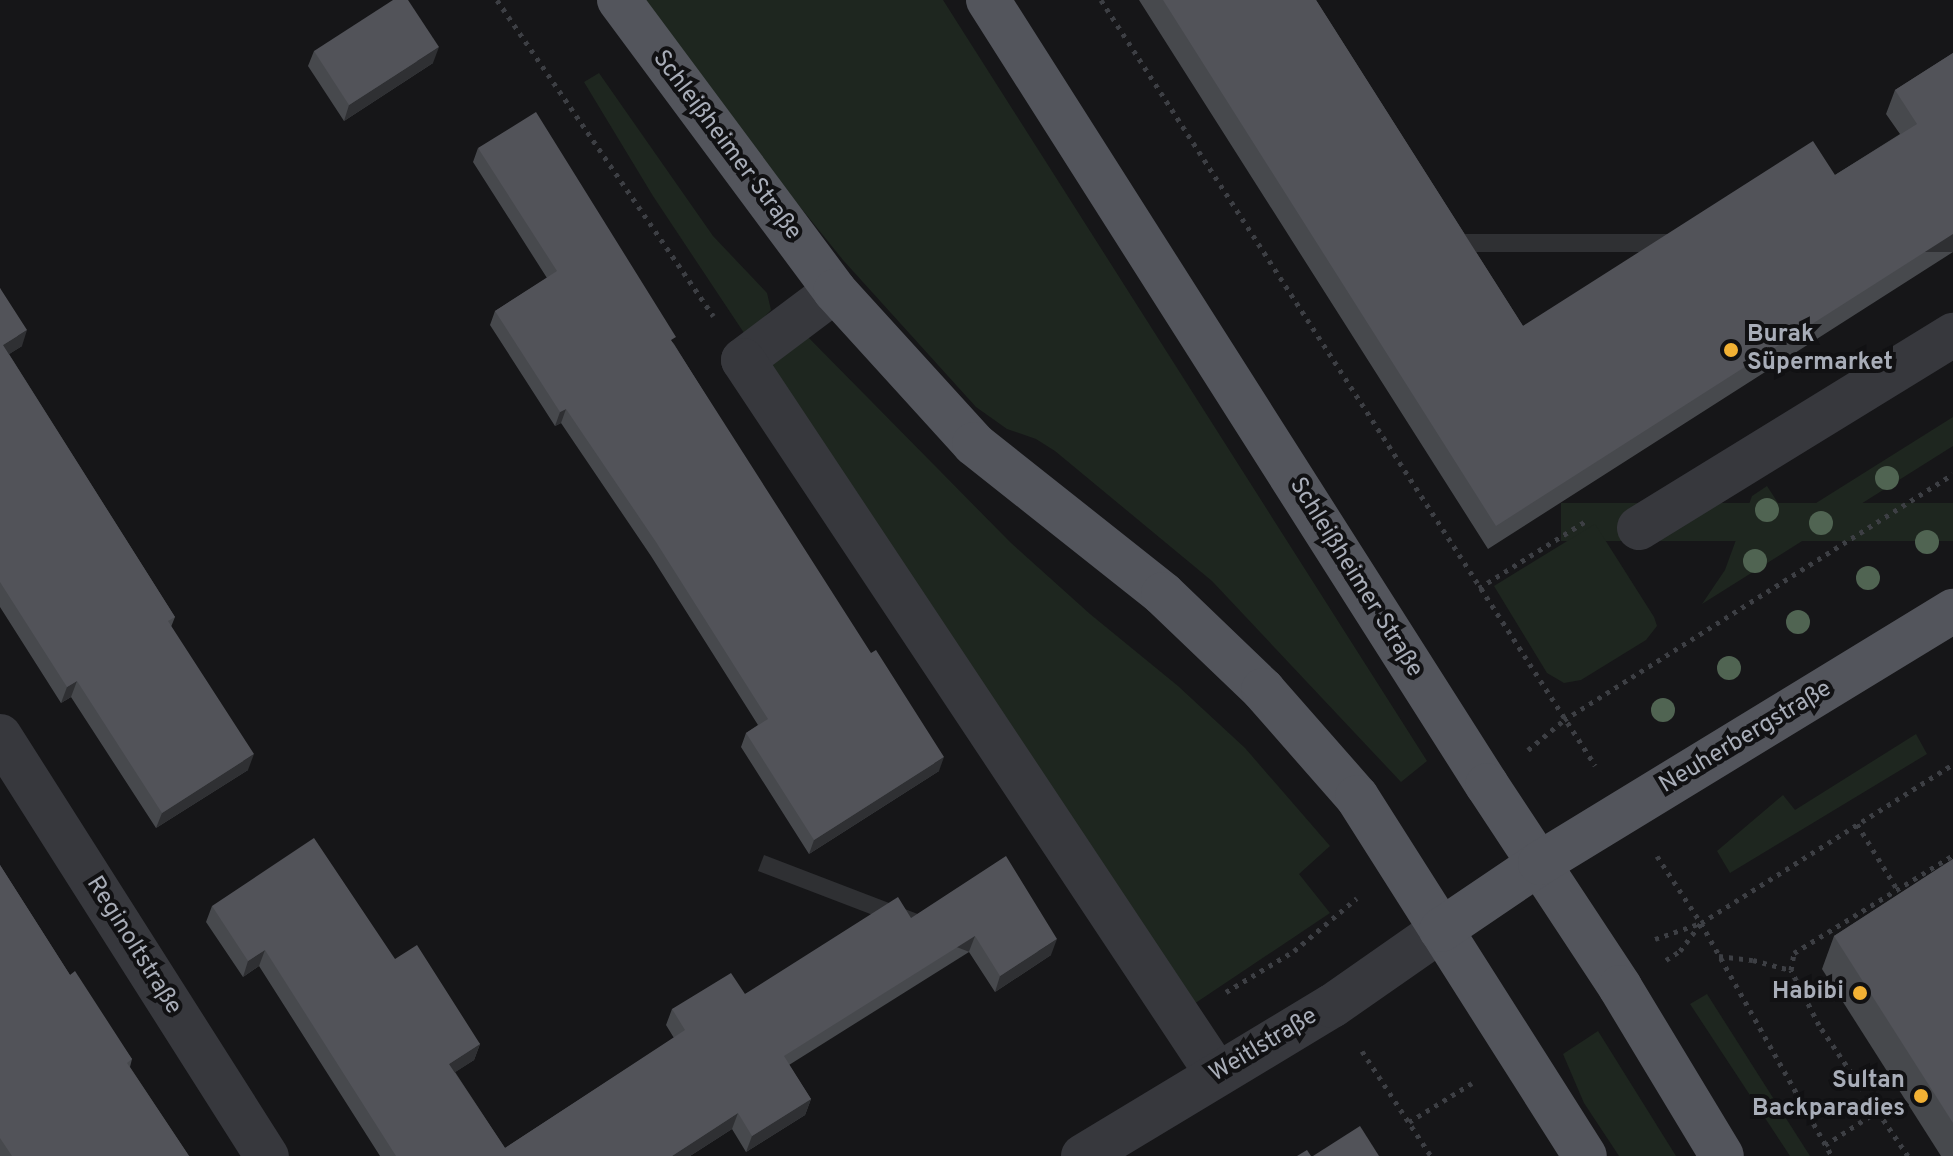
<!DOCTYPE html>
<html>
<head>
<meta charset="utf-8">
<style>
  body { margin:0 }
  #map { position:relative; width:1953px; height:1156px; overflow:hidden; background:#161618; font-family:Overpass,sans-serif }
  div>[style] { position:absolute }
  .green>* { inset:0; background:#1e261f; transform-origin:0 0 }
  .path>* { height:5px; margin-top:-2.5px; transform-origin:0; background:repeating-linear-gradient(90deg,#3d3f44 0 4px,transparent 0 10px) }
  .minor>* { height:44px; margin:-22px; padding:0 22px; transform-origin:22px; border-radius:22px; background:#37383d }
  .major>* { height:44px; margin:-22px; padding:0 22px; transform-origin:22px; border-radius:22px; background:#53555c }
  .trees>* { width:24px; height:24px; margin:-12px; border-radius:50%; background:#506452 }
  .wall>* { inset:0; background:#47494d }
  .shaded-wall>* { inset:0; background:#2f3033; transform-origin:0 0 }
  .building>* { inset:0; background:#525359 }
  .dots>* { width:22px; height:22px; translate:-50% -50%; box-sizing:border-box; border:4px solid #111113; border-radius:50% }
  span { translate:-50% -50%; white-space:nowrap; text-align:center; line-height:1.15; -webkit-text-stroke:8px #111113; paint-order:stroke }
  .street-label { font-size:24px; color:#a8adb8 }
  .poi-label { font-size:24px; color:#a8adb8; font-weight:700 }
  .left { translate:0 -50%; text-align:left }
  .right { translate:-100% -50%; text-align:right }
</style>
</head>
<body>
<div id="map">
  <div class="green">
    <div style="clip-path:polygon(641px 0,943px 0,1427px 761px,1401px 782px,1212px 581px,1055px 451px,1036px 439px,1007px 429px,976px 407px,843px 260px,717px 104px)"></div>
    <div style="clip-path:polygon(599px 73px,713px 236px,767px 293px,771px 310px,746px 336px,653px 196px,584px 82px)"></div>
    <div style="clip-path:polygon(803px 332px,1010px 542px,1090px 614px,1178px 686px,1245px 748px,1330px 846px,1299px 874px,1330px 913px,1191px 1006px,766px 358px)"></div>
    <div style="clip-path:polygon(1953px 417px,1953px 446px,1702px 604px,1725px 570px,1752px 496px,1767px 486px,1789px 520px)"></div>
    <div style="left:1953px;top:503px;width:38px;height:392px;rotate:90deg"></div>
    <div style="clip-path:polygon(1595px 524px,1654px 617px,1657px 626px,1646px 640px,1581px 680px,1564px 683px,1547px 673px,1494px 586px)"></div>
    <div style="clip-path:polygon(1916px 734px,1927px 754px,1730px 873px,1717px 851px,1783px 795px,1795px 810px)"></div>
    <div style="clip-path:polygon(1707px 994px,1810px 1156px,1790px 1156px,1690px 1004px)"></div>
    <div style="clip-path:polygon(1598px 1031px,1676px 1156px,1619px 1156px,1584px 1103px,1563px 1054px)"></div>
  </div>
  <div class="path">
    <div style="left:497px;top:0;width:383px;rotate:55.6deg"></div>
    <div style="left:1101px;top:0;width:911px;rotate:57.15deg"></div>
    <div style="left:1479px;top:588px;width:126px;rotate:-32.1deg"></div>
    <div style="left:1528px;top:750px;width:47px;rotate:-39.8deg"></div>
    <div style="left:1564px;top:720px;width:460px;rotate:-32.3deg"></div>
    <div style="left:1857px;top:824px;width:76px;rotate:58.4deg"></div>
    <div style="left:1657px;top:856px;width:80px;rotate:56.7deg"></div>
    <div style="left:1701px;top:923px;width:267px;rotate:60.7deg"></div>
    <div style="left:1655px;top:939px;width:49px;rotate:-19.2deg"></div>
    <div style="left:1701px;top:923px;width:298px;rotate:-32.2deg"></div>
    <div style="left:1719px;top:956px;width:34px;rotate:7deg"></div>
    <div style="left:1753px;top:960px;width:39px;rotate:15deg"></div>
    <div style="left:1666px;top:960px;width:17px;rotate:-33deg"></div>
    <div style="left:1680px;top:951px;width:34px;rotate:-53deg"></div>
    <div style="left:1226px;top:992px;width:79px;rotate:-31.1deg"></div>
    <div style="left:1294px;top:951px;width:82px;rotate:-40.1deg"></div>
    <div style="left:1362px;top:1051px;width:126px;rotate:56.7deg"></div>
    <div style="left:1409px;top:1122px;width:74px;rotate:-31.8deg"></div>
    <div style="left:1825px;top:1145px;width:63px;rotate:-32.7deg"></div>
    <div style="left:1908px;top:1156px;width:158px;rotate:-124.2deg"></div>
    <div style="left:1819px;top:1025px;width:62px;rotate:-117deg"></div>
    <div style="left:1791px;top:970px;width:17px;rotate:-80deg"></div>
    <div style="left:1794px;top:953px;width:187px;rotate:-31.6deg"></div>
  </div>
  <div class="minor">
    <div style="left:835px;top:291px;width:115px;rotate:143.1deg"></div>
    <div style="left:743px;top:360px;width:857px;rotate:56.42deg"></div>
    <div style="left:1639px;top:528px;width:369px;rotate:-31.6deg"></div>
    <div style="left:0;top:736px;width:498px;rotate:57.6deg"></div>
    <div style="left:1083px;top:1156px;width:291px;rotate:-31.1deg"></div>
    <div style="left:1332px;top:1006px;width:133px;rotate:-34.9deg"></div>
  </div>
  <div class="major">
    <div style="left:619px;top:0;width:362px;rotate:53.4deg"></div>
    <div style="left:835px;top:291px;width:207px;rotate:47.7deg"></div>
    <div style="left:974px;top:444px;width:241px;rotate:38.4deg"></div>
    <div style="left:1163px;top:594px;width:139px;rotate:43.8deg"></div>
    <div style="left:1263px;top:690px;width:142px;rotate:48.7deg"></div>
    <div style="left:1357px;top:797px;width:425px;rotate:57.6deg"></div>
    <div style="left:988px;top:0;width:930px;rotate:57.56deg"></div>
    <div style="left:1487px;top:785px;width:242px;rotate:56.6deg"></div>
    <div style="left:1620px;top:987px;width:197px;rotate:58.9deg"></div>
    <div style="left:1441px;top:930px;width:120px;rotate:-34.1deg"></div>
    <div style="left:1540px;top:863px;width:484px;rotate:-31.4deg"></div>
  </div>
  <div class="trees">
    <div style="left:1887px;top:478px"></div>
    <div style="left:1767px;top:510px"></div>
    <div style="left:1821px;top:523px"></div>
    <div style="left:1927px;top:542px"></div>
    <div style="left:1755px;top:561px"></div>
    <div style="left:1868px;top:578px"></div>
    <div style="left:1798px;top:622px"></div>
    <div style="left:1729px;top:668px"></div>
    <div style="left:1663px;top:710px"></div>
  </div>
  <div class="wall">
    <div style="clip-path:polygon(1139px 0,1316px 0,1523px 326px,1835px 175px,1900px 134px,1886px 114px,1895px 90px,1953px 53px,1953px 252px,1488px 549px)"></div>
    <div style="clip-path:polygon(314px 51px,433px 63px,344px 121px,308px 66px)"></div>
    <div style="clip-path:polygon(478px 148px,674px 344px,939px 771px,809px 854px,741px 747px,746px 733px,758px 725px,651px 556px,561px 423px,555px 426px,490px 325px,495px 311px,547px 278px,473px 162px)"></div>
    <div style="clip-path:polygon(0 288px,22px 346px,9px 354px,175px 617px,171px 627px,248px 770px,156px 828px,71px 697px,61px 703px,0 607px)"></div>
    <div style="clip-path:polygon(1953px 859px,1953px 1156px,1941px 1156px,1822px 969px,1834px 936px)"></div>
    <div style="clip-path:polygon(0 865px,70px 975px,132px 1059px,130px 1067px,189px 1156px,0 1156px)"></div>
    <div style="clip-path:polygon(212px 906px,395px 959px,480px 1044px,474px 1060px,455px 1072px,505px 1148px,674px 1038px,666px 1025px,672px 1009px,745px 994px,911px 918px,1051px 955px,995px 992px,969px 952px,789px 1065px,811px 1099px,805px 1115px,746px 1152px,732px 1129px,690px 1156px,380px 1156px,259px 966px,243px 977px,206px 922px)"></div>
  </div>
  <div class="shaded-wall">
    <div style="clip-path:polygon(439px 47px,433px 63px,344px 121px,349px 105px)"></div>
    <div style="left:1953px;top:234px;width:18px;height:542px;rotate:90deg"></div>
    <div style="clip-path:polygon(27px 330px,22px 346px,0 360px,3px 345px)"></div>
    <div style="clip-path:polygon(566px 409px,561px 423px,555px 426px,560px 412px)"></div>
    <div style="clip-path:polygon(77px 681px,71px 697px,61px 703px,67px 687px)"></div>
    <div style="clip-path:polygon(254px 754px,248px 770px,156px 828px,162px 813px)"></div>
    <div style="clip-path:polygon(944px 757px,939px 771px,809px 854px,814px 840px)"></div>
    <div style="left:975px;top:936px;width:17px;height:226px;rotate:111deg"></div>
    <div style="clip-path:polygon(1057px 939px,1051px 955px,995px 992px,1000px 976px)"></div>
    <div style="clip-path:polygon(265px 950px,259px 966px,243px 977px,248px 961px)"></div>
    <div style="clip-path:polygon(480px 1044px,474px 1060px,443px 1080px,449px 1064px)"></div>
    <div style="clip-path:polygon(811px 1099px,805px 1115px,746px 1152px,752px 1136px)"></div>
    <div style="clip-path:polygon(738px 1113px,732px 1129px,690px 1156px,672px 1156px)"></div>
  </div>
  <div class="building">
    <div style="clip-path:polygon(393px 0,408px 0,439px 47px,349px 105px,314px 51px)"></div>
    <div style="clip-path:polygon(1163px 0,1316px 0,1523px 326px,1813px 141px,1835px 175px,1917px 124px,1895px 90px,1953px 53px,1953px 234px,1496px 526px)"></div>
    <div style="clip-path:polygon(536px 112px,676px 337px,671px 340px,871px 653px,876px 650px,944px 757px,814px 840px,746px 733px,768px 719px,656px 542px,566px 409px,560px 412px,495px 311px,557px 271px,478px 148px)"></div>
    <div style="clip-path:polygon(0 288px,27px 330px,3px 345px,175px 617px,168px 621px,254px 754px,162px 813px,77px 681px,67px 687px,0 582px)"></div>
    <div style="clip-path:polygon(314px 838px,395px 959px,417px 945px,480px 1044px,449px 1064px,505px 1148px,685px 1030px,672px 1009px,731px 973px,745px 994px,898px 897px,911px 918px,1006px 856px,1057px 939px,1000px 976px,975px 936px,784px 1056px,811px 1099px,752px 1136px,738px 1113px,672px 1156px,396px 1156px,265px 950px,248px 961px,212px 906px)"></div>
    <div style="clip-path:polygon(1953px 859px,1953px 1123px,1834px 936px)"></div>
    <div style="clip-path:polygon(0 865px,70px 975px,75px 971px,132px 1059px,127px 1063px,189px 1156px,12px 1156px,0 1138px)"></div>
    <div style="clip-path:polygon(1360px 1126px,1379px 1156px,1313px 1156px)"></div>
    <div style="clip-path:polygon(1307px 1150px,1311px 1156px,1297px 1156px)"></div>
  </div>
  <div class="dots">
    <div style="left:1731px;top:350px;background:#f2b134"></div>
    <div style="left:1860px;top:993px;background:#f2b134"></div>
    <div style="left:1921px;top:1096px;background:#f2b134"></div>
  </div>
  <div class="street-label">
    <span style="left:726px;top:146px;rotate:53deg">Schleißheimer Straße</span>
    <span style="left:1355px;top:578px;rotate:58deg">Schleißheimer Straße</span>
    <span style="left:1746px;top:738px;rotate:-31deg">Neuherbergstraße</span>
    <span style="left:133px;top:946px;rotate:58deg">Reginoltstraße</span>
    <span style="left:1264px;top:1046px;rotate:-31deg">Weitlstraße</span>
  </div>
  <div class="poi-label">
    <span class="left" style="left:1747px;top:350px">Burak<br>Süpermarket</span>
    <span class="right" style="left:1844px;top:993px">Habibi</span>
    <span class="right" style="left:1905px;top:1096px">Sultan<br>Backparadies</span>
  </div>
</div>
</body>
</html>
